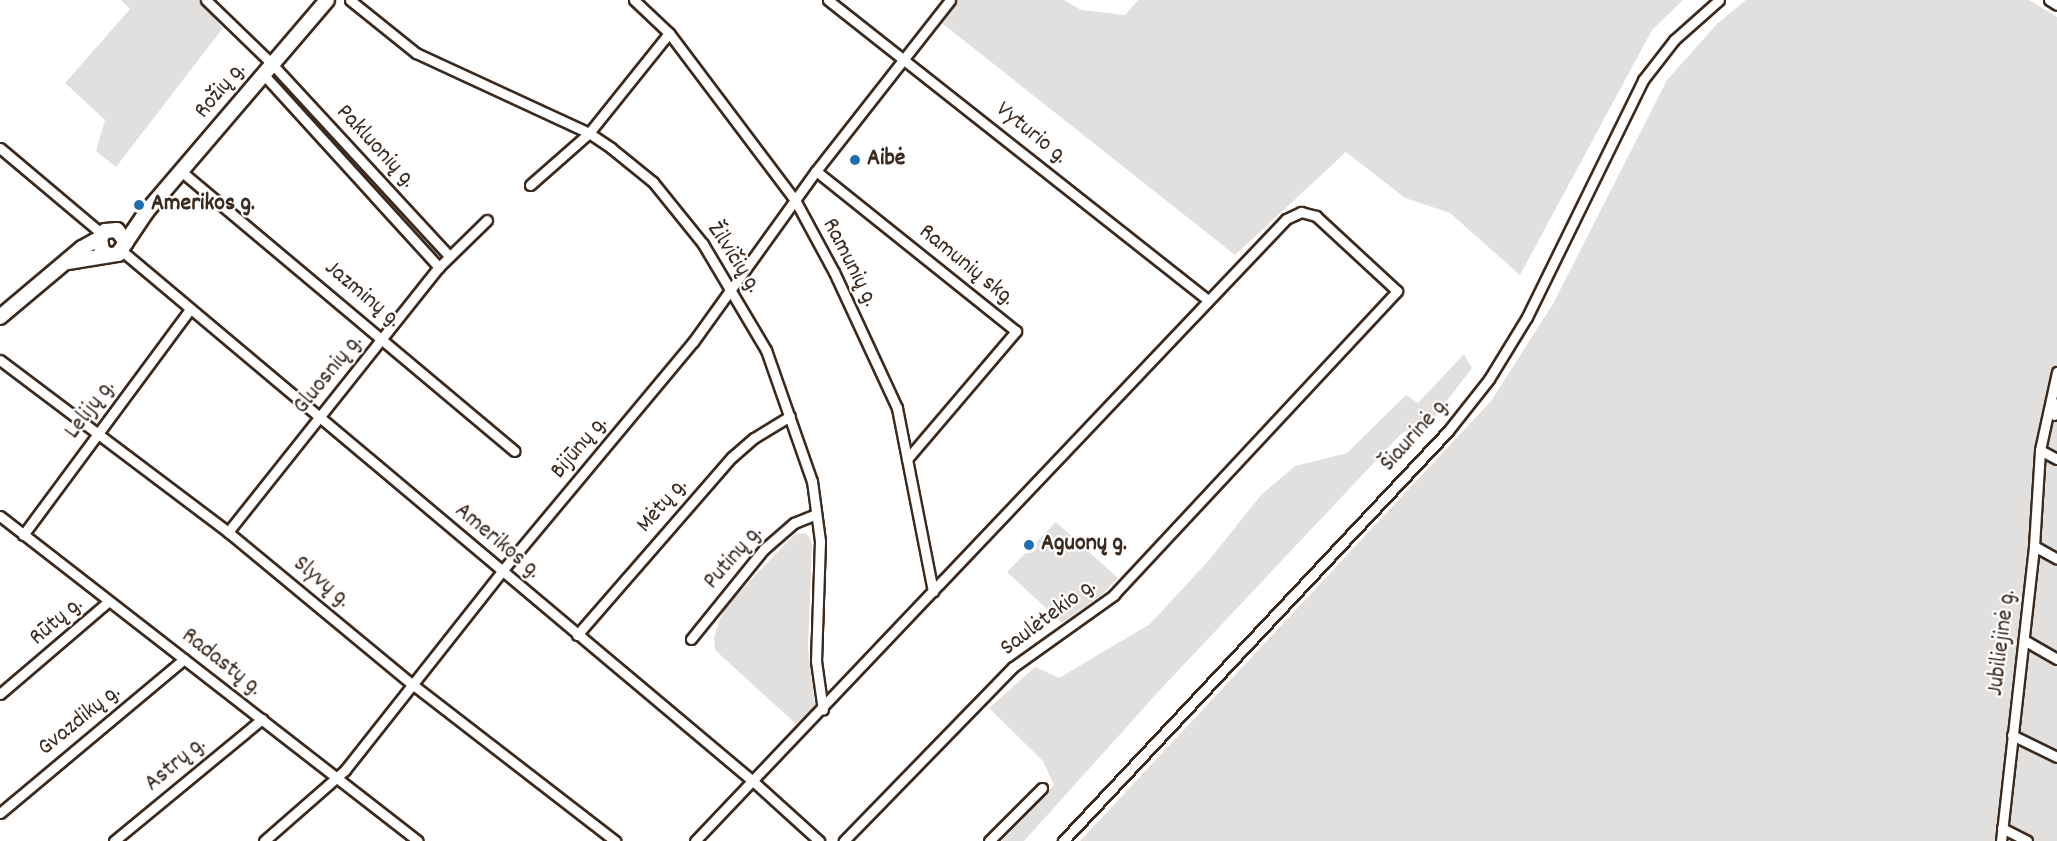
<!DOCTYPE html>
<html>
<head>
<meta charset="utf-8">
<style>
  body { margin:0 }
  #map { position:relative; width:2057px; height:841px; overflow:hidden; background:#fff; font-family:Dekko,sans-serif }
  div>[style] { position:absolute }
  .green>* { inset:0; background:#e2e0de }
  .roads { filter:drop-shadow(2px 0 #3b2a1e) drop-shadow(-2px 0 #3b2a1e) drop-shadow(0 2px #3b2a1e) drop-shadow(0 -2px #3b2a1e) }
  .street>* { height:9px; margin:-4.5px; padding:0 4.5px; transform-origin:4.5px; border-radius:4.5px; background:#fff }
  .secondary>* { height:14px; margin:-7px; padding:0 7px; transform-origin:7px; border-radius:7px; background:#fff }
  .dots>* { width:16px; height:16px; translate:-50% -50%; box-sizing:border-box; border:3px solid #fff; border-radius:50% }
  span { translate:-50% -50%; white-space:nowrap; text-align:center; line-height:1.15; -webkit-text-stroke:4.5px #fff; paint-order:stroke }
  .street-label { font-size:24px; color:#3b2a1e }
  .poi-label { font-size:24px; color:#3b2a1e; font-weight:700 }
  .left { translate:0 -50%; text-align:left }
</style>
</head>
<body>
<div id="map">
  <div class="green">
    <div style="clip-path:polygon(121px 0,199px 0,223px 28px,116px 167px,96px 151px,105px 120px,65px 83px,130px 9px)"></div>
    <div style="clip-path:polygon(954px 0,1064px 0,1081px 10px,1125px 15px,1138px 0,1683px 0,1652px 30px,1520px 275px,1450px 213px,1405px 198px,1346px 152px,1235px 255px,938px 20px)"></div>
    <div style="clip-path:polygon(1746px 0,2029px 0,2057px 17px,2057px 841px,1080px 841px,1491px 401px,1553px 304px,1667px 80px,1717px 24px)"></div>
    <div style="clip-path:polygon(1464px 354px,1472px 368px,1424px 431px,1416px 436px,1406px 431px,1401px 434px,1159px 691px,1024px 841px,1002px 841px,1054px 785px,1043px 761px,989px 708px,1035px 667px,1059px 678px,1150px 624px,1210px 559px,1261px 495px,1295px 466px,1347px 453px,1406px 395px,1418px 403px)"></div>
    <div style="clip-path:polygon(1056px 522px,1118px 578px,1100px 596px,1062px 623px,1007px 572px)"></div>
    <div style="clip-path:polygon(805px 533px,810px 537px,812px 546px,808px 648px,815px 706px,796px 724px,715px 650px,714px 637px,724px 608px,794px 535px)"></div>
  </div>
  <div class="roads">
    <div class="street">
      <div style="left:206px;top:0;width:93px;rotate:44.1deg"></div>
      <div style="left:273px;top:65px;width:260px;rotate:47.3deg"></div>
      <div style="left:350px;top:0;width:85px;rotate:38.8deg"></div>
      <div style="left:416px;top:53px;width:191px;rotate:24.8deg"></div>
      <div style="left:589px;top:133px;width:27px;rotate:34deg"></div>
      <div style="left:611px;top:148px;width:54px;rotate:39deg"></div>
      <div style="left:653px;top:182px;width:80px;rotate:51.1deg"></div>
      <div style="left:703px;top:244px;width:123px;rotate:59.3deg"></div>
      <div style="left:766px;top:350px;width:139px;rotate:70.7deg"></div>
      <div style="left:812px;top:481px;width:61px;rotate:82.4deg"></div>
      <div style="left:820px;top:541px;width:120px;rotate:91.9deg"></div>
      <div style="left:816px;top:661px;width:49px;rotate:81.9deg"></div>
      <div style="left:634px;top:0;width:48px;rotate:43.3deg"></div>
      <div style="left:669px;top:33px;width:209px;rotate:53deg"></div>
      <div style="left:795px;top:200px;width:82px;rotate:61.6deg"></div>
      <div style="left:834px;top:272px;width:150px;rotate:65.1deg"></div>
      <div style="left:897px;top:408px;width:187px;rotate:78.9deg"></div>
      <div style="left:828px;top:0;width:484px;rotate:38.3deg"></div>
      <div style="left:2049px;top:0;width:9px;rotate:32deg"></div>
      <div style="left:264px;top:75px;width:260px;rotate:47.7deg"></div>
      <div style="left:0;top:148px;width:133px;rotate:40.1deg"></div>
      <div style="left:816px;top:171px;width:256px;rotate:38.7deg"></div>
      <div style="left:1016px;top:331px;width:168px;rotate:130.4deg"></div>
      <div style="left:182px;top:172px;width:434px;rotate:40deg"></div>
      <div style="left:530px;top:185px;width:79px;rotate:-41.4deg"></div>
      <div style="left:589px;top:133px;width:128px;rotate:-51.3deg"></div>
      <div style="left:122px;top:251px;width:825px;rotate:40.04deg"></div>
      <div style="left:754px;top:782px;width:88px;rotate:42.2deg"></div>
      <div style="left:0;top:360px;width:286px;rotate:37deg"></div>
      <div style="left:228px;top:532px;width:239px;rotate:39.6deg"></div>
      <div style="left:412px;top:684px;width:257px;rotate:37.7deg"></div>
      <div style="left:2054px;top:415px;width:12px;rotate:-76deg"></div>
      <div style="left:2040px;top:450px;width:19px;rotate:28deg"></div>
      <div style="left:0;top:516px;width:529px;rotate:37.87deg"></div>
      <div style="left:228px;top:532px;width:339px;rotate:-51.5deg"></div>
      <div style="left:439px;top:267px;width:67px;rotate:-44.4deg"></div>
      <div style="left:23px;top:535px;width:281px;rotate:-53.5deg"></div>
      <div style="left:2034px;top:546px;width:26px;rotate:29deg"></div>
      <div style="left:577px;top:635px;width:236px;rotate:-49deg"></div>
      <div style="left:732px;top:457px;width:29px;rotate:-41deg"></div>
      <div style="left:754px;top:438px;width:42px;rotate:-31.4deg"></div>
      <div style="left:691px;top:639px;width:116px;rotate:-51deg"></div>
      <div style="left:764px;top:549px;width:40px;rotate:-41deg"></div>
      <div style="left:794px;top:523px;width:24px;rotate:-22deg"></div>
      <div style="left:2024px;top:640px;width:38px;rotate:30deg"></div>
      <div style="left:0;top:694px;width:143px;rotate:-40.5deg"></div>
      <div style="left:2012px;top:735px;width:50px;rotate:26.1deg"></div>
      <div style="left:0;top:813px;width:240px;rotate:-39.9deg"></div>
      <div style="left:2002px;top:828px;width:28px;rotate:27deg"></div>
      <div style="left:114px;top:841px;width:192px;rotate:-39.5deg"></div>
      <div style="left:264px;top:841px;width:108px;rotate:-41.2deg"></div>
      <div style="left:345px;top:770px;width:253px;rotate:-51.7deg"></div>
      <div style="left:502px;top:571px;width:298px;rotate:-50.2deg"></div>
      <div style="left:693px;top:342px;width:211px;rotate:-54.3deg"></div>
      <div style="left:816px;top:171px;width:217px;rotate:-51.9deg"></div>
      <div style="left:695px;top:841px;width:858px;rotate:-46.46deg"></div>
      <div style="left:1286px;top:219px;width:17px;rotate:-25deg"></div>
      <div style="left:1301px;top:212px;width:16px;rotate:15deg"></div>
      <div style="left:1316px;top:216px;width:110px;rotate:42.8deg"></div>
      <div style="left:1397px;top:291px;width:415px;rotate:133deg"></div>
      <div style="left:1114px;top:595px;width:124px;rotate:144.5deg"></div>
      <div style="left:1013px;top:667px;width:243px;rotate:134.2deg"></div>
      <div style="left:989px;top:841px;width:75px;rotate:-45deg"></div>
      <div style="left:1063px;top:841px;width:562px;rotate:-46.8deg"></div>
      <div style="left:1448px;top:431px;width:66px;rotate:-51.7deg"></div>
      <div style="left:1489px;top:379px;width:73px;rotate:-58.5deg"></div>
      <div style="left:1527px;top:317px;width:264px;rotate:-63.9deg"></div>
      <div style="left:1643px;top:80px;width:51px;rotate:-52.2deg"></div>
      <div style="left:1674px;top:40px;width:60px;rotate:-41.6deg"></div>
      <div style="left:2001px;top:841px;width:297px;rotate:-83.6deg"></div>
      <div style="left:2034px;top:546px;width:96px;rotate:-86.4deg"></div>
      <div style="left:2040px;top:450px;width:80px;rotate:-77.7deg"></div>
    </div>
    <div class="secondary">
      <div style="left:126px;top:242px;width:37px;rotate:-56deg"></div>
      <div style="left:147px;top:211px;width:277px;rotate:-49.5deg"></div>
      <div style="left:68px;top:262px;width:51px;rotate:-9.1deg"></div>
      <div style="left:118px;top:254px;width:14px;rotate:-56deg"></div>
      <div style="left:126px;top:242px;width:15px;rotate:-127deg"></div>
      <div style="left:117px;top:230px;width:12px;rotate:175deg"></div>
      <div style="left:105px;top:231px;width:9px;rotate:126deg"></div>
      <div style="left:100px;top:238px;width:12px;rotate:81deg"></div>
      <div style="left:102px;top:250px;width:8px;rotate:40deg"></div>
      <div style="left:0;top:317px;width:107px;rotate:-40.1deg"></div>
      <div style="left:82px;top:248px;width:21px;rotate:-29deg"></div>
    </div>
  </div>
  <div class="dots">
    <div style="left:855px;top:160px;background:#1f6fb2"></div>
    <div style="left:139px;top:205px;background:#1f6fb2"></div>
    <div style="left:1029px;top:545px;background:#1f6fb2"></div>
  </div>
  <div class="street-label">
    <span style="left:221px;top:91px;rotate:-50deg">Rožių g.</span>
    <span style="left:1031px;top:134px;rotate:39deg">Vyturio g.</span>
    <span style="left:375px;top:147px;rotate:47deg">Pakluonių g.</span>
    <span style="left:733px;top:258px;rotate:57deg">Žilvičių g.</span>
    <span style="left:849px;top:263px;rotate:63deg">Ramunių g.</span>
    <span style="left:966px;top:266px;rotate:39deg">Ramunių skg.</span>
    <span style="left:362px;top:295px;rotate:40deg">Jazminų g.</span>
    <span style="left:329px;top:375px;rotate:-51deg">Gluosnių g.</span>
    <span style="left:91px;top:410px;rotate:-53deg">Lelijų g.</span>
    <span style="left:1416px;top:435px;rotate:-48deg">Šiaurinė g.</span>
    <span style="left:580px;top:448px;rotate:-50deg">Bijūnų g.</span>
    <span style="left:663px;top:506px;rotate:-49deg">Mėtų g.</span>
    <span style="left:497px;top:542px;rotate:40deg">Amerikos g.</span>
    <span style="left:734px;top:558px;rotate:-49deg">Putinų g.</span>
    <span style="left:321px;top:583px;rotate:40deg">Slyvų g.</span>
    <span style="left:1049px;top:618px;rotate:-37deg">Saulėtekio g.</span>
    <span style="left:57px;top:622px;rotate:-40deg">Rūtų g.</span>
    <span style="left:2003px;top:643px;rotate:-83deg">Jubiliejinė g.</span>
    <span style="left:221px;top:663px;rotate:38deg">Radastų g.</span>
    <span style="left:80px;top:721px;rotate:-39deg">Gvazdikų g.</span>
    <span style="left:176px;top:765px;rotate:-40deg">Astrų g.</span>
  </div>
  <div class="poi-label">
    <span class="left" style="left:867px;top:160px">Aibė</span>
    <span class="left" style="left:151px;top:205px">Amerikos g.</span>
    <span class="left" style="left:1041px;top:545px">Aguonų g.</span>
  </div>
</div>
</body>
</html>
